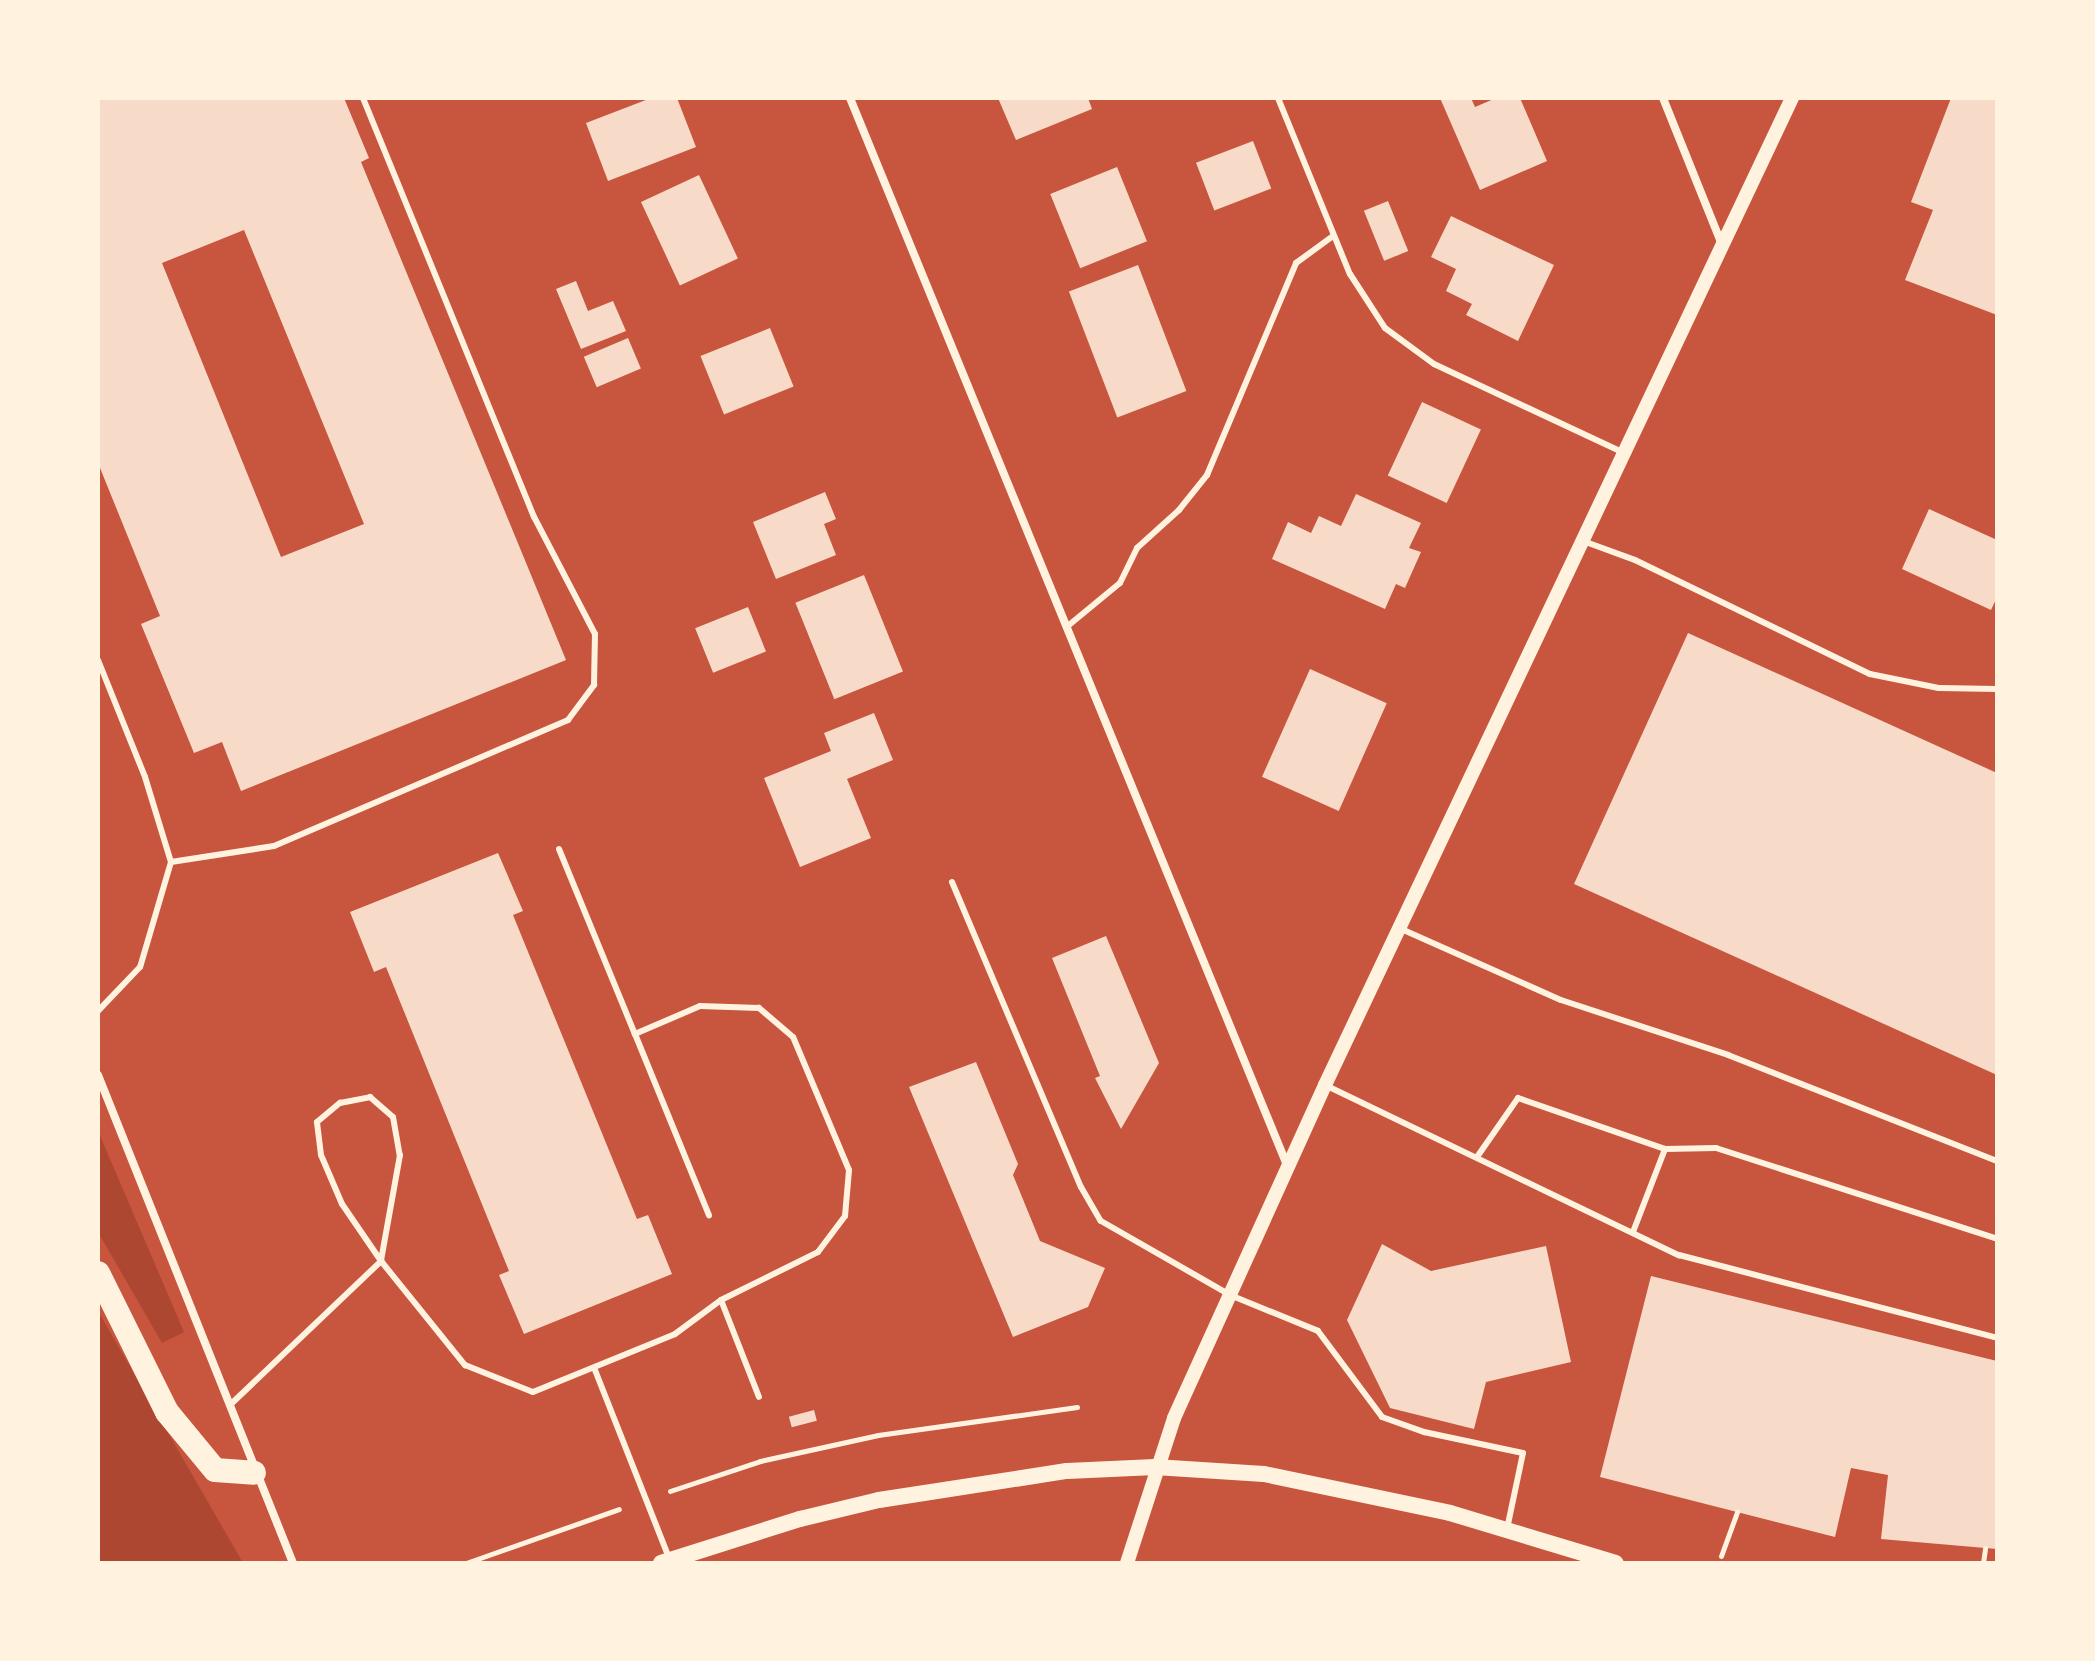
<!DOCTYPE html>
<html>
<head>
<meta charset="utf-8">
<style>
  body { margin:0 }
  #map { position:relative; width:2095px; height:1661px; overflow:hidden; background:#c8553d; font-family:Rubik,sans-serif }
  div>[style] { position:absolute }
  .green>* { inset:0; background:#ae4732 }
  .building>* { inset:0; background:#f7dbc8; transform-origin:0 0 }
  .path>* { height:5px; margin:-2.5px; padding:0 2.5px; transform-origin:2.5px; border-radius:2.5px; background:#fff3e0 }
  .service>* { height:6px; margin:-3px; padding:0 3px; transform-origin:3px; border-radius:3px; background:#fff3e0 }
  .minor>* { height:8px; margin:-4px; padding:0 4px; transform-origin:4px; border-radius:4px; background:#fff3e0 }
  .tertiary>* { height:14px; margin:-7px; padding:0 7px; transform-origin:7px; border-radius:7px; background:#fff3e0 }
  .secondary>* { height:16px; margin:-8px; padding:0 8px; transform-origin:8px; border-radius:8px; background:#fff3e0 }
  .motorway>* { height:24px; margin:-12px; padding:0 12px; transform-origin:12px; border-radius:12px; background:#fff3e0 }
  span { translate:-50% -50%; white-space:nowrap; text-align:center; line-height:1.15; -webkit-text-stroke:6px #fff3e0; paint-order:stroke }
  .frame { position:absolute; inset:0; border:100px solid #fff3e0; pointer-events:none }
</style>
</head>
<body>
<div id="map">
  <div class="green">
    <div style="clip-path:polygon(98px 1131px,184px 1332px,162px 1343px,98px 1232px)"></div>
    <div style="clip-path:polygon(98px 1311px,243px 1563px,98px 1563px)"></div>
  </div>
  <div class="building">
    <div style="clip-path:polygon(evenodd,98px 98px,344px 98px,369px 158px,361px 162px,566px 660px,241px 791px,222px 742px,194px 753px,141px 624px,160px 616px,98px 463px,98px 98px,244px 230px,364px 524px,281px 557px,162px 263px,244px 230px)"></div>
    <div style="clip-path:polygon(651px 98px,677px 98px,696px 147px,608px 181px,586px 123px)"></div>
    <div style="clip-path:polygon(998px 98px,1088px 98px,1092px 109px,1016px 140px)"></div>
    <div style="clip-path:polygon(1440px 98px,1471px 98px,1475px 107px,1496px 98px,1520px 98px,1547px 161px,1480px 190px)"></div>
    <div style="clip-path:polygon(1951px 98px,1997px 98px,1997px 315px,1905px 280px,1933px 210px,1911px 202px)"></div>
    <div style="left:1253px;top:141px;width:51px;height:61px;rotate:69deg"></div>
    <div style="left:1117px;top:167px;width:80px;height:72px;rotate:68deg"></div>
    <div style="left:699px;top:175px;width:92px;height:64px;rotate:65deg"></div>
    <div style="left:1388px;top:201px;width:54px;height:26px;rotate:68deg"></div>
    <div style="clip-path:polygon(1451px 216px,1554px 265px,1518px 341px,1466px 315px,1472px 304px,1446px 291px,1456px 269px,1431px 257px)"></div>
    <div style="left:1138px;top:265px;width:135px;height:74px;rotate:69deg"></div>
    <div style="clip-path:polygon(576px 281px,588px 311px,613px 301px,626px 331px,581px 349px,556px 289px)"></div>
    <div style="left:770px;top:328px;width:63px;height:75px;rotate:68deg"></div>
    <div style="left:628px;top:338px;width:33px;height:48px;rotate:67deg"></div>
    <div style="left:1422px;top:402px;width:65px;height:81px;rotate:25deg"></div>
    <div style="clip-path:polygon(825px 492px,836px 519px,824px 524px,836px 555px,776px 579px,753px 522px)"></div>
    <div style="clip-path:polygon(1356px 494px,1421px 523px,1409px 548px,1421px 552px,1405px 588px,1396px 584px,1385px 609px,1272px 559px,1288px 522px,1311px 533px,1319px 516px,1341px 526px)"></div>
    <div style="clip-path:polygon(1929px 509px,1997px 540px,1997px 597px,1991px 610px,1902px 569px)"></div>
    <div style="left:864px;top:575px;width:104px;height:74px;rotate:68deg"></div>
    <div style="left:748px;top:607px;width:48px;height:57px;rotate:68deg"></div>
    <div style="clip-path:polygon(1688px 633px,1997px 773px,1997px 1075px,1574px 884px)"></div>
    <div style="left:1310px;top:669px;width:84px;height:118px;rotate:24deg"></div>
    <div style="clip-path:polygon(874px 713px,893px 760px,847px 779px,871px 838px,800px 867px,764px 778px,831px 751px,824px 733px)"></div>
    <div style="clip-path:polygon(498px 853px,523px 911px,513px 915px,637px 1219px,648px 1215px,672px 1274px,524px 1334px,499px 1275px,509px 1271px,386px 967px,374px 972px,350px 912px)"></div>
    <div style="clip-path:polygon(1106px 936px,1159px 1063px,1121px 1129px,1095px 1078px,1100px 1076px,1052px 958px)"></div>
    <div style="clip-path:polygon(976px 1062px,1018px 1164px,1013px 1175px,1040px 1241px,1105px 1268px,1088px 1307px,1013px 1337px,909px 1087px)"></div>
    <div style="clip-path:polygon(1382px 1244px,1431px 1271px,1546px 1246px,1571px 1362px,1486px 1382px,1474px 1429px,1390px 1408px,1347px 1320px)"></div>
    <div style="clip-path:polygon(1651px 1276px,1997px 1361px,1997px 1549px,1881px 1539px,1888px 1475px,1851px 1468px,1835px 1537px,1600px 1477px)"></div>
    <div style="left:814px;top:1410px;width:11px;height:26px;rotate:75deg"></div>
  </div>
  <div class="path">
    <div style="left:670px;top:1491px;width:95px;rotate:-18.4deg"></div>
    <div style="left:760px;top:1461px;width:121px;rotate:-12.4deg"></div>
    <div style="left:878px;top:1435px;width:201px;rotate:-8deg"></div>
    <div style="left:1721px;top:1556px;width:47px;rotate:-70deg"></div>
    <div style="left:466px;top:1563px;width:162px;rotate:-19.4deg"></div>
    <div style="left:1983px;top:1563px;width:15px;rotate:-82deg"></div>
  </div>
  <div class="service">
    <div style="left:1278px;top:98px;width:190px;rotate:67.8deg"></div>
    <div style="left:1350px;top:274px;width:64px;rotate:57.1deg"></div>
    <div style="left:1385px;top:328px;width:61px;rotate:36.3deg"></div>
    <div style="left:1434px;top:364px;width:210px;rotate:25.1deg"></div>
    <div style="left:1583px;top:541px;width:55px;rotate:20.1deg"></div>
    <div style="left:1635px;top:560px;width:261px;rotate:25.9deg"></div>
    <div style="left:1870px;top:674px;width:70px;rotate:11.5deg"></div>
    <div style="left:1939px;top:688px;width:58px;rotate:1deg"></div>
    <div style="left:1069px;top:625px;width:66px;rotate:-39.5deg"></div>
    <div style="left:1120px;top:583px;width:39px;rotate:-64deg"></div>
    <div style="left:1137px;top:548px;width:57px;rotate:-42.1deg"></div>
    <div style="left:1179px;top:510px;width:45px;rotate:-51.3deg"></div>
    <div style="left:1207px;top:475px;width:230px;rotate:-67.2deg"></div>
    <div style="left:1296px;top:263px;width:46px;rotate:-36.1deg"></div>
    <div style="left:98px;top:660px;width:126px;rotate:68.1deg"></div>
    <div style="left:145px;top:777px;width:89px;rotate:73deg"></div>
    <div style="left:171px;top:862px;width:109px;rotate:106.4deg"></div>
    <div style="left:140px;top:967px;width:61px;rotate:133.7deg"></div>
    <div style="left:559px;top:849px;width:200px;rotate:67.7deg"></div>
    <div style="left:171px;top:862px;width:104px;rotate:-8.8deg"></div>
    <div style="left:274px;top:846px;width:320px;rotate:-23.2deg"></div>
    <div style="left:568px;top:720px;width:44px;rotate:-53.4deg"></div>
    <div style="left:594px;top:685px;width:51px;rotate:-88.9deg"></div>
    <div style="left:595px;top:634px;width:132px;rotate:-117.5deg"></div>
    <div style="left:534px;top:517px;width:453px;rotate:-112.2deg"></div>
    <div style="left:952px;top:882px;width:331px;rotate:67.1deg"></div>
    <div style="left:1081px;top:1187px;width:39px;rotate:60deg"></div>
    <div style="left:1101px;top:1221px;width:149px;rotate:29.8deg"></div>
    <div style="left:1230px;top:1295px;width:95px;rotate:22.2deg"></div>
    <div style="left:1318px;top:1331px;width:107px;rotate:53.3deg"></div>
    <div style="left:1382px;top:1417px;width:45px;rotate:19.7deg"></div>
    <div style="left:1424px;top:1432px;width:101px;rotate:12deg"></div>
    <div style="left:1523px;top:1453px;width:78px;rotate:101.9deg"></div>
    <div style="left:1399px;top:928px;width:177px;rotate:24deg"></div>
    <div style="left:1561px;top:1000px;width:176px;rotate:18.2deg"></div>
    <div style="left:1728px;top:1055px;width:289px;rotate:21.5deg"></div>
    <div style="left:1325px;top:1085px;width:393px;rotate:25.7deg"></div>
    <div style="left:1679px;top:1255px;width:329px;rotate:14.6deg"></div>
    <div style="left:370px;top:1097px;width:30px;rotate:41deg"></div>
    <div style="left:393px;top:1117px;width:39px;rotate:80deg"></div>
    <div style="left:400px;top:1155px;width:108px;rotate:100.2deg"></div>
    <div style="left:381px;top:1261px;width:69px;rotate:-124.4deg"></div>
    <div style="left:342px;top:1204px;width:53px;rotate:-113.2deg"></div>
    <div style="left:321px;top:1155px;width:33px;rotate:-97deg"></div>
    <div style="left:317px;top:1122px;width:30px;rotate:-40deg"></div>
    <div style="left:340px;top:1103px;width:31px;rotate:-11deg"></div>
    <div style="left:1477px;top:1157px;width:72px;rotate:-55.2deg"></div>
    <div style="left:1518px;top:1098px;width:156px;rotate:19.1deg"></div>
    <div style="left:1633px;top:1232px;width:89px;rotate:-68.9deg"></div>
    <div style="left:1665px;top:1149px;width:51px;rotate:-1.1deg"></div>
    <div style="left:1716px;top:1148px;width:295px;rotate:17.9deg"></div>
    <div style="left:721px;top:1300px;width:104px;rotate:68.6deg"></div>
    <div style="left:595px;top:1370px;width:204px;rotate:68.5deg"></div>
    <div style="left:230px;top:1405px;width:209px;rotate:-43.6deg"></div>
    <div style="left:381px;top:1261px;width:134px;rotate:51.1deg"></div>
    <div style="left:465px;top:1365px;width:73px;rotate:21.7deg"></div>
    <div style="left:533px;top:1392px;width:153px;rotate:-22.2deg"></div>
    <div style="left:675px;top:1334px;width:57px;rotate:-36.5deg"></div>
    <div style="left:721px;top:1300px;width:108px;rotate:-26.3deg"></div>
    <div style="left:818px;top:1252px;width:45px;rotate:-53.1deg"></div>
    <div style="left:845px;top:1216px;width:46px;rotate:-85deg"></div>
    <div style="left:849px;top:1170px;width:144px;rotate:-112.8deg"></div>
    <div style="left:793px;top:1037px;width:45px;rotate:-139.5deg"></div>
    <div style="left:759px;top:1008px;width:59px;rotate:-178.1deg"></div>
    <div style="left:700px;top:1006px;width:71px;rotate:156.7deg"></div>
    <div style="left:635px;top:1034px;width:196px;rotate:67.8deg"></div>
  </div>
  <div class="minor">
    <div style="left:850px;top:98px;width:1153px;rotate:67.73deg"></div>
    <div style="left:1663px;top:98px;width:161px;rotate:68.1deg"></div>
    <div style="left:98px;top:1075px;width:526px;rotate:68.22deg"></div>
  </div>
  <div class="tertiary">
    <div style="left:1127px;top:1563px;width:152px;rotate:-72deg"></div>
    <div style="left:1174px;top:1418px;width:366px;rotate:-65.6deg"></div>
    <div style="left:1325px;top:1085px;width:1092px;rotate:-64.68deg"></div>
  </div>
  <div class="secondary">
    <div style="left:661px;top:1563px;width:146px;rotate:-17.6deg"></div>
    <div style="left:800px;top:1519px;width:81px;rotate:-13.5deg"></div>
    <div style="left:879px;top:1500px;width:190px;rotate:-8.8deg"></div>
    <div style="left:1067px;top:1471px;width:88px;rotate:-2.6deg"></div>
    <div style="left:1155px;top:1467px;width:109px;rotate:3.7deg"></div>
    <div style="left:1264px;top:1474px;width:190px;rotate:11.8deg"></div>
    <div style="left:1450px;top:1513px;width:173px;rotate:16.8deg"></div>
  </div>
  <div class="motorway">
    <div style="left:98px;top:1273px;width:155px;rotate:63.6deg"></div>
    <div style="left:167px;top:1412px;width:75px;rotate:50.4deg"></div>
    <div style="left:215px;top:1470px;width:39px;rotate:4deg"></div>
  </div>
  <div class="frame"></div>
</div>
</body>
</html>
